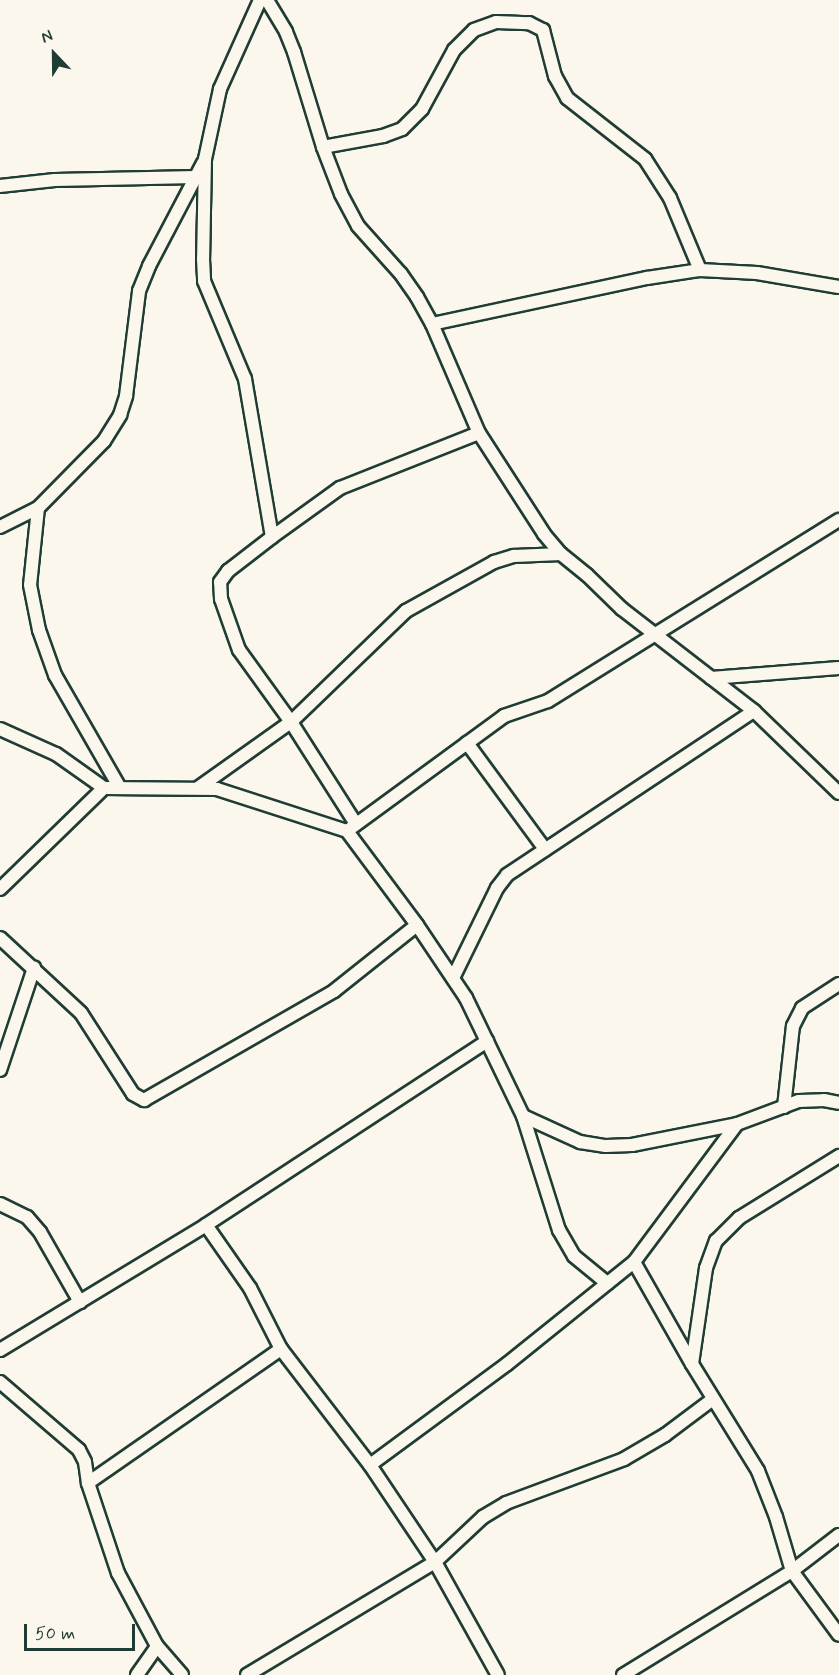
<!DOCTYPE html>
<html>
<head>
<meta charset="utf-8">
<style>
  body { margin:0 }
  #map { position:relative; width:839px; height:1675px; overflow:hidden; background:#fbf7ec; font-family:Mynerve,sans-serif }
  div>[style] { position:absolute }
  .roads { filter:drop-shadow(2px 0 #1f3d34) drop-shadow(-2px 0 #1f3d34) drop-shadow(0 2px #1f3d34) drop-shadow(0 -2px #1f3d34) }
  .minor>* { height:12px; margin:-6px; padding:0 6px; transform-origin:6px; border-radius:6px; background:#fbf7ec }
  span { translate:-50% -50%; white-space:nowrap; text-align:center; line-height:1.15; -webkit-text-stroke:4.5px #fbf7ec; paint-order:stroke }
  .north { position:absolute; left:24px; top:24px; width:60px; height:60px; -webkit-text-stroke:4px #fbf7ec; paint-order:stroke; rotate:338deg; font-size:16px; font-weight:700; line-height:24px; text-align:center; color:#1f3d34 }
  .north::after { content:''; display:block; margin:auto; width:21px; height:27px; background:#1f3d34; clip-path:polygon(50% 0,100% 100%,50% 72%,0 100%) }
  .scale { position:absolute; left:24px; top:1624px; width:111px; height:27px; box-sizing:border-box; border:3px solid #1f3d34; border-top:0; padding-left:8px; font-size:18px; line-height:21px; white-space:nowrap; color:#1f3d34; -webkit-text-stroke:4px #fbf7ec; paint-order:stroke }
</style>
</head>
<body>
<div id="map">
  <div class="roads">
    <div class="minor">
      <div style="left:260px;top:0;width:98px;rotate:114.2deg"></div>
      <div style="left:220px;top:89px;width:72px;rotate:102.1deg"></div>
      <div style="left:205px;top:159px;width:100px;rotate:91.1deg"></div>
      <div style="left:203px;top:259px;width:22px;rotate:87deg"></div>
      <div style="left:204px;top:281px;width:106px;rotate:67.3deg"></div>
      <div style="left:245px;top:379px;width:160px;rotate:80.3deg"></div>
      <div style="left:267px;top:0;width:37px;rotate:59deg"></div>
      <div style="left:286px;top:32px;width:22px;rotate:68deg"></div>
      <div style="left:294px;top:52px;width:99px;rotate:73deg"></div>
      <div style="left:323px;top:147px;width:50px;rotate:69deg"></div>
      <div style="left:341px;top:194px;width:36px;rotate:62deg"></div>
      <div style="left:358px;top:226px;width:64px;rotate:48.1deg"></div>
      <div style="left:401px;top:274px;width:28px;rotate:55deg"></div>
      <div style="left:417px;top:297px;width:31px;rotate:61deg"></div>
      <div style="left:432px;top:324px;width:119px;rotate:66.7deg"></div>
      <div style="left:479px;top:433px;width:120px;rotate:57.2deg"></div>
      <div style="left:544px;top:534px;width:26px;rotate:50deg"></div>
      <div style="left:561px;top:554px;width:33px;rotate:39deg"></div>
      <div style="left:587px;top:575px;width:49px;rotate:44.2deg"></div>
      <div style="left:622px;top:609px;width:167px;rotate:37.7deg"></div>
      <div style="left:754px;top:711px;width:118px;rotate:44deg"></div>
      <div style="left:323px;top:147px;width:61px;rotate:-10.4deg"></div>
      <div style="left:383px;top:136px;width:20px;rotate:-20deg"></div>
      <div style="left:402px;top:129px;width:28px;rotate:-45deg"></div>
      <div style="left:422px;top:109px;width:67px;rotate:-61.5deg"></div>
      <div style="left:454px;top:50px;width:28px;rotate:-45deg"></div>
      <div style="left:474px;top:30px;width:23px;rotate:-20deg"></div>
      <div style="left:496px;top:22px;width:33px;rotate:2deg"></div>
      <div style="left:529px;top:23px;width:16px;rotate:27deg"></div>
      <div style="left:543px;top:30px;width:48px;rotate:75.4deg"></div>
      <div style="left:555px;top:76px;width:25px;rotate:61deg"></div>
      <div style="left:567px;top:98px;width:99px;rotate:38deg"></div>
      <div style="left:645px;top:159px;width:46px;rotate:57.3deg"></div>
      <div style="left:670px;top:198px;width:78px;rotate:67.4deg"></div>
      <div style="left:0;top:186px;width:55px;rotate:-6.2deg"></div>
      <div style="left:55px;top:180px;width:141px;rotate:-1.2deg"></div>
      <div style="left:432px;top:324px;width:220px;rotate:-12.1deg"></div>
      <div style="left:647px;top:278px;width:54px;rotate:-8.6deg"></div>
      <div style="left:700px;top:270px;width:57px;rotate:3deg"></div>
      <div style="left:757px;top:273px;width:83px;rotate:9.7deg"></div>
      <div style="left:38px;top:508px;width:77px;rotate:95.9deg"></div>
      <div style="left:30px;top:585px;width:46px;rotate:78.7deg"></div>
      <div style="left:39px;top:630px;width:48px;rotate:70.4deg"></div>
      <div style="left:55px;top:675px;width:130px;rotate:60.1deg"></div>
      <div style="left:0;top:527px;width:42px;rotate:-26.6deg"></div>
      <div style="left:38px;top:508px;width:94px;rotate:-45.4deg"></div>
      <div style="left:104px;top:441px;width:31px;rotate:-58deg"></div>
      <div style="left:120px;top:415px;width:20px;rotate:-72deg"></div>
      <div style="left:126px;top:396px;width:106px;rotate:-82.9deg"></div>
      <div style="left:139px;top:291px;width:27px;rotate:-68deg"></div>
      <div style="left:149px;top:266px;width:116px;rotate:-62.3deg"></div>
      <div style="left:711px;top:678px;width:128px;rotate:-4.5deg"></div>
      <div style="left:0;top:729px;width:61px;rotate:24.1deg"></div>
      <div style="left:56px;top:754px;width:59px;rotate:35.3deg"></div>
      <div style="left:104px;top:788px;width:113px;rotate:0.5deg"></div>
      <div style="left:217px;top:789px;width:137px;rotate:17.9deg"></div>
      <div style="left:347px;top:831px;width:117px;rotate:53.3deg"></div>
      <div style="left:417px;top:925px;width:88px;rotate:56.1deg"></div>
      <div style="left:466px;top:998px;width:131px;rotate:64.2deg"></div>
      <div style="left:523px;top:1116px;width:120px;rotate:72.5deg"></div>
      <div style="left:559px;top:1230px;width:30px;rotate:60deg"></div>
      <div style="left:574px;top:1256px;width:43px;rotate:39.3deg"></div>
      <div style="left:467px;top:743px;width:132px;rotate:53.7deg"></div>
      <div style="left:198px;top:788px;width:114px;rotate:-35.4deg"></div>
      <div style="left:291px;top:722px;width:160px;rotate:-44deg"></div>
      <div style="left:406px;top:611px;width:101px;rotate:-29.1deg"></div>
      <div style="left:494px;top:562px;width:21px;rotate:-17deg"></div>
      <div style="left:514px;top:556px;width:47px;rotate:-2.4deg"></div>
      <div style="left:356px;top:824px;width:121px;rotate:-122.5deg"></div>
      <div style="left:291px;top:722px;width:89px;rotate:-125.8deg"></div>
      <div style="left:239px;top:650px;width:54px;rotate:-109.4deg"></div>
      <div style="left:221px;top:599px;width:17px;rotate:-93deg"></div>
      <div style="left:220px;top:582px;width:14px;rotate:-54deg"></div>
      <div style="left:228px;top:571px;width:56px;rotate:-37.7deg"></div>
      <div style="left:272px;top:537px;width:84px;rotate:-35.8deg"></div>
      <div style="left:340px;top:488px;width:149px;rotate:-21.6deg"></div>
      <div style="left:347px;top:831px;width:195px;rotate:-36.2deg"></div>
      <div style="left:504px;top:716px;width:46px;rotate:-18.8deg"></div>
      <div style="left:548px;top:701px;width:343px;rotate:-31.9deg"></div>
      <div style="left:0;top:889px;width:145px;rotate:-44.2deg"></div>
      <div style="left:0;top:938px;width:110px;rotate:42.8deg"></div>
      <div style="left:81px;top:1013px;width:96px;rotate:57.3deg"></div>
      <div style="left:133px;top:1094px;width:13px;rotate:29deg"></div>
      <div style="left:144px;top:1100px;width:219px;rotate:-29.8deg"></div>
      <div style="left:334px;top:991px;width:106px;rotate:-38.5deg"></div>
      <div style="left:453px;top:978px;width:100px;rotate:-63.9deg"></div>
      <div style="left:497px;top:888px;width:16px;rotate:-52deg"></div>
      <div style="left:507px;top:875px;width:296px;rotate:-33.6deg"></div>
      <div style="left:0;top:1070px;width:108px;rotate:-71.6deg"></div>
      <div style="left:784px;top:1107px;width:81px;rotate:-83.7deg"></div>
      <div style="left:793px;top:1026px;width:20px;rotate:-63deg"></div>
      <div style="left:802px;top:1008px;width:44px;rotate:-33deg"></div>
      <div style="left:523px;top:1116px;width:63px;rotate:24.5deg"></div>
      <div style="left:580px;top:1142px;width:26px;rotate:9deg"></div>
      <div style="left:606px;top:1146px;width:26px;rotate:-2deg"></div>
      <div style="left:632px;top:1145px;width:107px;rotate:-11.3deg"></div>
      <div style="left:737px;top:1124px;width:66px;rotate:-20.4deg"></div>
      <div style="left:799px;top:1101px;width:25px;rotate:-2deg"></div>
      <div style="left:824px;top:1100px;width:15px;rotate:11deg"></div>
      <div style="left:0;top:1204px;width:30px;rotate:26deg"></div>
      <div style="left:27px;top:1217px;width:20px;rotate:49deg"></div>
      <div style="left:40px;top:1232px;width:81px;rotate:60.3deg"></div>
      <div style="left:206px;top:1225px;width:77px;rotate:55.1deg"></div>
      <div style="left:250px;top:1288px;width:68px;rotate:63.1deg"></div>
      <div style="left:281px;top:1349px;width:146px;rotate:52.5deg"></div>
      <div style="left:370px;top:1465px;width:117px;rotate:56.2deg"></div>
      <div style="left:435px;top:1562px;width:129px;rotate:60.9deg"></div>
      <div style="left:634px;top:1262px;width:117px;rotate:60.4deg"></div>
      <div style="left:692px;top:1364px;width:126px;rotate:58.3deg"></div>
      <div style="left:758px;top:1471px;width:49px;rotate:68.6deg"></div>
      <div style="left:776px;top:1517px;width:56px;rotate:73.5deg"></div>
      <div style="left:792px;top:1571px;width:59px;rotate:-37.5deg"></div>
      <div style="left:0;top:1350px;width:241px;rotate:-31.2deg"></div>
      <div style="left:206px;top:1225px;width:336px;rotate:-33.2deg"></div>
      <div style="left:692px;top:1364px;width:97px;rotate:-81.7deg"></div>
      <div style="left:706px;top:1268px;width:29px;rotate:-70deg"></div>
      <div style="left:716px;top:1241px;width:33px;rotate:-45deg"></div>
      <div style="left:739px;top:1218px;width:118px;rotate:-31.8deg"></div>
      <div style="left:0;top:1382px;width:104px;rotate:40.7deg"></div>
      <div style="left:79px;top:1450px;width:13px;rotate:63deg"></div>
      <div style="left:85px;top:1462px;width:21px;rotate:82deg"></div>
      <div style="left:88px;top:1483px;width:95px;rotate:71.6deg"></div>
      <div style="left:118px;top:1573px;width:83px;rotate:61.9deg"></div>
      <div style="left:157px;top:1646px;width:38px;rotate:49deg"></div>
      <div style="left:370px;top:1465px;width:170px;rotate:-36.4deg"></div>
      <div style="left:507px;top:1364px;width:163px;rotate:-38.8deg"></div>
      <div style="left:634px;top:1262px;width:172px;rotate:-53.3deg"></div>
      <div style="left:88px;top:1483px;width:235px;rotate:-34.8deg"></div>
      <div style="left:137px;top:1675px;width:35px;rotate:-55deg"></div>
      <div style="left:247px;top:1675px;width:219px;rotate:-31deg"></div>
      <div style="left:435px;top:1562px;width:66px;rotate:-43.2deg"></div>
      <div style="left:483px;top:1517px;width:27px;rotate:-31deg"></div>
      <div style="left:506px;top:1503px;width:126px;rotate:-20.4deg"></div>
      <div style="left:624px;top:1459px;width:48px;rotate:-30.3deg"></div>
      <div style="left:665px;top:1435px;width:60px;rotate:-36.9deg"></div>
      <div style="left:623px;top:1675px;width:198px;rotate:-31.6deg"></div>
      <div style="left:792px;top:1571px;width:79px;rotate:53.7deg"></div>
    </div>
  </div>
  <div class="north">N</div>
  <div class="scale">50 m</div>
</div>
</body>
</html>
